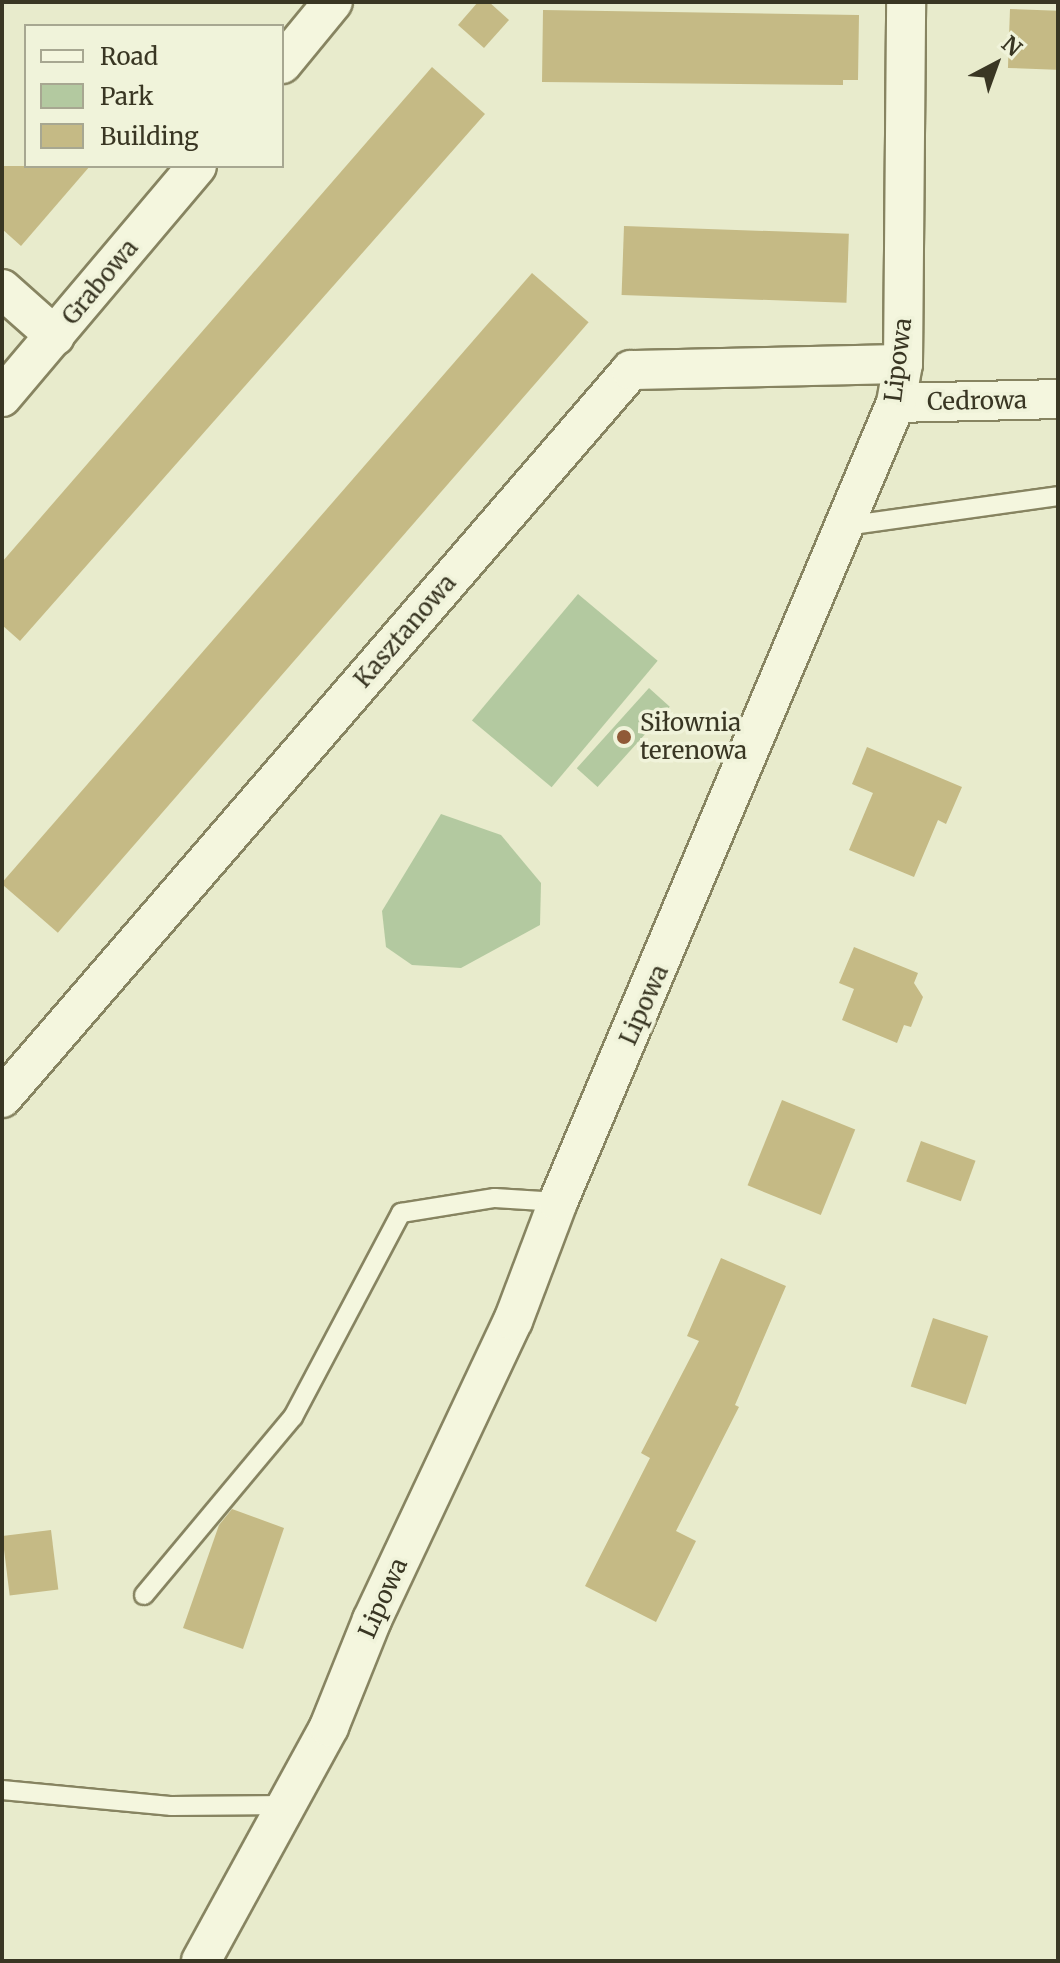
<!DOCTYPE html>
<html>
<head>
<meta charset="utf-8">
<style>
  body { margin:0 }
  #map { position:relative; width:1060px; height:1963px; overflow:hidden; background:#e8ebcc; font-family:Merriweather,serif }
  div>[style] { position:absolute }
  .green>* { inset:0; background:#b3c9a0; transform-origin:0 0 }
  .building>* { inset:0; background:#c5ba85; transform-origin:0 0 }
  .roads { filter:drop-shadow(2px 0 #878461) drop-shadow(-2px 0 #878461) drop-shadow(0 2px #878461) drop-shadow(0 -2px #878461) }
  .service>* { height:18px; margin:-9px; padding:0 9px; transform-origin:9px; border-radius:9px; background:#f4f6de }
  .minor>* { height:38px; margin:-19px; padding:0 19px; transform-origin:19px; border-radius:19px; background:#f4f6de }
  .dots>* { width:22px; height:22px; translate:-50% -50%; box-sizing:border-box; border:4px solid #f0f3da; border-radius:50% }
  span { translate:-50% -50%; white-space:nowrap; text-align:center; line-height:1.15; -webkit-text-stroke:7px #f0f3da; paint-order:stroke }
  .street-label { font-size:24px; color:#393623 }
  .poi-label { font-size:24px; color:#393623 }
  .left { translate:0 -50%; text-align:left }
  .frame { position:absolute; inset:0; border:4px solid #393623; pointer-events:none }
  .legend { position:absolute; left:24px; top:24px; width:260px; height:144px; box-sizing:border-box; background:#f0f3da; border:2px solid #a7a791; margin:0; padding:10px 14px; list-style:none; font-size:24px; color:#393623 }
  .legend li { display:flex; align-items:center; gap:16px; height:40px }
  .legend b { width:40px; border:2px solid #a7a791 }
  .north { position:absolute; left:956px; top:24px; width:80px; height:80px; -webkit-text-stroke:6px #f0f3da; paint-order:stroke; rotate:41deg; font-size:22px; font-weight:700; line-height:32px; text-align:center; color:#393623 }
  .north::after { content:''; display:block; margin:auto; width:28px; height:36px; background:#393623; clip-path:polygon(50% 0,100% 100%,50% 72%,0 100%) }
</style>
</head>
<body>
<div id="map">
  <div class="green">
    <div style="left:578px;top:594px;width:104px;height:165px;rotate:40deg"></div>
    <div style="left:649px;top:688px;width:28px;height:108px;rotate:42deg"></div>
    <div style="clip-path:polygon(441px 814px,501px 835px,541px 883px,540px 925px,461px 968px,412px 965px,386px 947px,382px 911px)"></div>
  </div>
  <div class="building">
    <div style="clip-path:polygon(478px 2px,489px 2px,509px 20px,484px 48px,458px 25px)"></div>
    <div style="left:1010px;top:9px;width:48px;height:59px;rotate:2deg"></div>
    <div style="clip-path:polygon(543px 10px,859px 15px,858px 80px,843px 80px,843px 85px,542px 82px)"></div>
    <div style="clip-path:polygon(432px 67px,485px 114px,20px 641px,2px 625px,2px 562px)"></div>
    <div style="clip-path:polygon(2px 166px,90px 166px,21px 246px,2px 229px)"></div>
    <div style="left:624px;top:226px;width:225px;height:69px;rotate:2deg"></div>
    <div style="left:532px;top:273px;width:75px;height:809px;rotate:41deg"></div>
    <div style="clip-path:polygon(867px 747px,962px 787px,946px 824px,938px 820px,914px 877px,849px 850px,873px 793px,852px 784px)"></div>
    <div style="clip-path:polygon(854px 947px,918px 973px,914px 983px,923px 997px,911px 1027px,904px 1025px,897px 1043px,842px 1020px,854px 989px,839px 983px)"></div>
    <div style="left:782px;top:1100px;width:79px;height:92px;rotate:22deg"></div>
    <div style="left:921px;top:1141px;width:58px;height:43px;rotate:20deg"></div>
    <div style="clip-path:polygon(721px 1258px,786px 1286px,735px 1405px,739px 1407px,676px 1531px,696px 1541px,656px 1622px,585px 1586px,650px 1458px,641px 1453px,699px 1341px,687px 1336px)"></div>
    <div style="left:933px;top:1318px;width:58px;height:72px;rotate:18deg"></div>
    <div style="clip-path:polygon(232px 1509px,284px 1528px,243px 1649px,183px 1628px,219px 1525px)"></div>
    <div style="left:51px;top:1530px;width:60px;height:49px;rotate:83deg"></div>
  </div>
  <div class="roads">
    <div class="service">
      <div style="left:845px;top:526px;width:215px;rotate:-8deg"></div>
      <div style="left:144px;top:1595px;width:232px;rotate:-50.1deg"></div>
      <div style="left:293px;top:1417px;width:231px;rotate:-62.1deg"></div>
      <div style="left:401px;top:1213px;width:95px;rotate:-9.1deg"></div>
      <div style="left:495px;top:1198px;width:63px;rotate:3.6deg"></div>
      <div style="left:2px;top:1790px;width:171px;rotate:5.4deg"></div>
      <div style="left:172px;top:1806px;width:116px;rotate:-0.5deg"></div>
    </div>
    <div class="minor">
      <div style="left:282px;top:64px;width:80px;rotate:-50.6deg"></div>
      <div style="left:2px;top:289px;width:71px;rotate:41.6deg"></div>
      <div style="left:2px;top:397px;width:302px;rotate:-49.8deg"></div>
      <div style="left:896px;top:403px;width:162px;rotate:-1.4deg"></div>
      <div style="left:2px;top:1098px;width:962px;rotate:-49.17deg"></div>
      <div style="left:631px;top:370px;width:272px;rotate:-1.3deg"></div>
      <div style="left:201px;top:1961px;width:267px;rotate:-61.3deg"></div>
      <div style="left:329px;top:1727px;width:115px;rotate:-68.1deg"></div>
      <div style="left:372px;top:1620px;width:331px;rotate:-64.8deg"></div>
      <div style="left:513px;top:1321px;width:127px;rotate:-69.3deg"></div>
      <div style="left:558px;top:1202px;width:868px;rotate:-67.07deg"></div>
      <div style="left:896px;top:403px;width:40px;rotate:-80deg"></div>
      <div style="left:903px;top:364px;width:362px;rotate:-89.5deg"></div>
    </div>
  </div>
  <div class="dots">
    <div style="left:624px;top:737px;background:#905a37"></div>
  </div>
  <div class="street-label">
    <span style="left:100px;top:282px;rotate:-50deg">Grabowa</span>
    <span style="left:898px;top:360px;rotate:-83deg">Lipowa</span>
    <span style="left:977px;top:401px;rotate:-1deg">Cedrowa</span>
    <span style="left:405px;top:631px;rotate:-49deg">Kasztanowa</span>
    <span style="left:644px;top:1005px;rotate:-66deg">Lipowa</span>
    <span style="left:383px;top:1598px;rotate:-66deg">Lipowa</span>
  </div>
  <div class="poi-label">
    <span class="left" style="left:640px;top:737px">Siłownia<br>terenowa</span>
  </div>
  <div class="frame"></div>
  <ul class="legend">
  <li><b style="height:10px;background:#f4f6de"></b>Road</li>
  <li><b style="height:22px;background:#b3c9a0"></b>Park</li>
  <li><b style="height:22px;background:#c5ba85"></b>Building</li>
  </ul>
  <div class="north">N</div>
</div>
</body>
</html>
